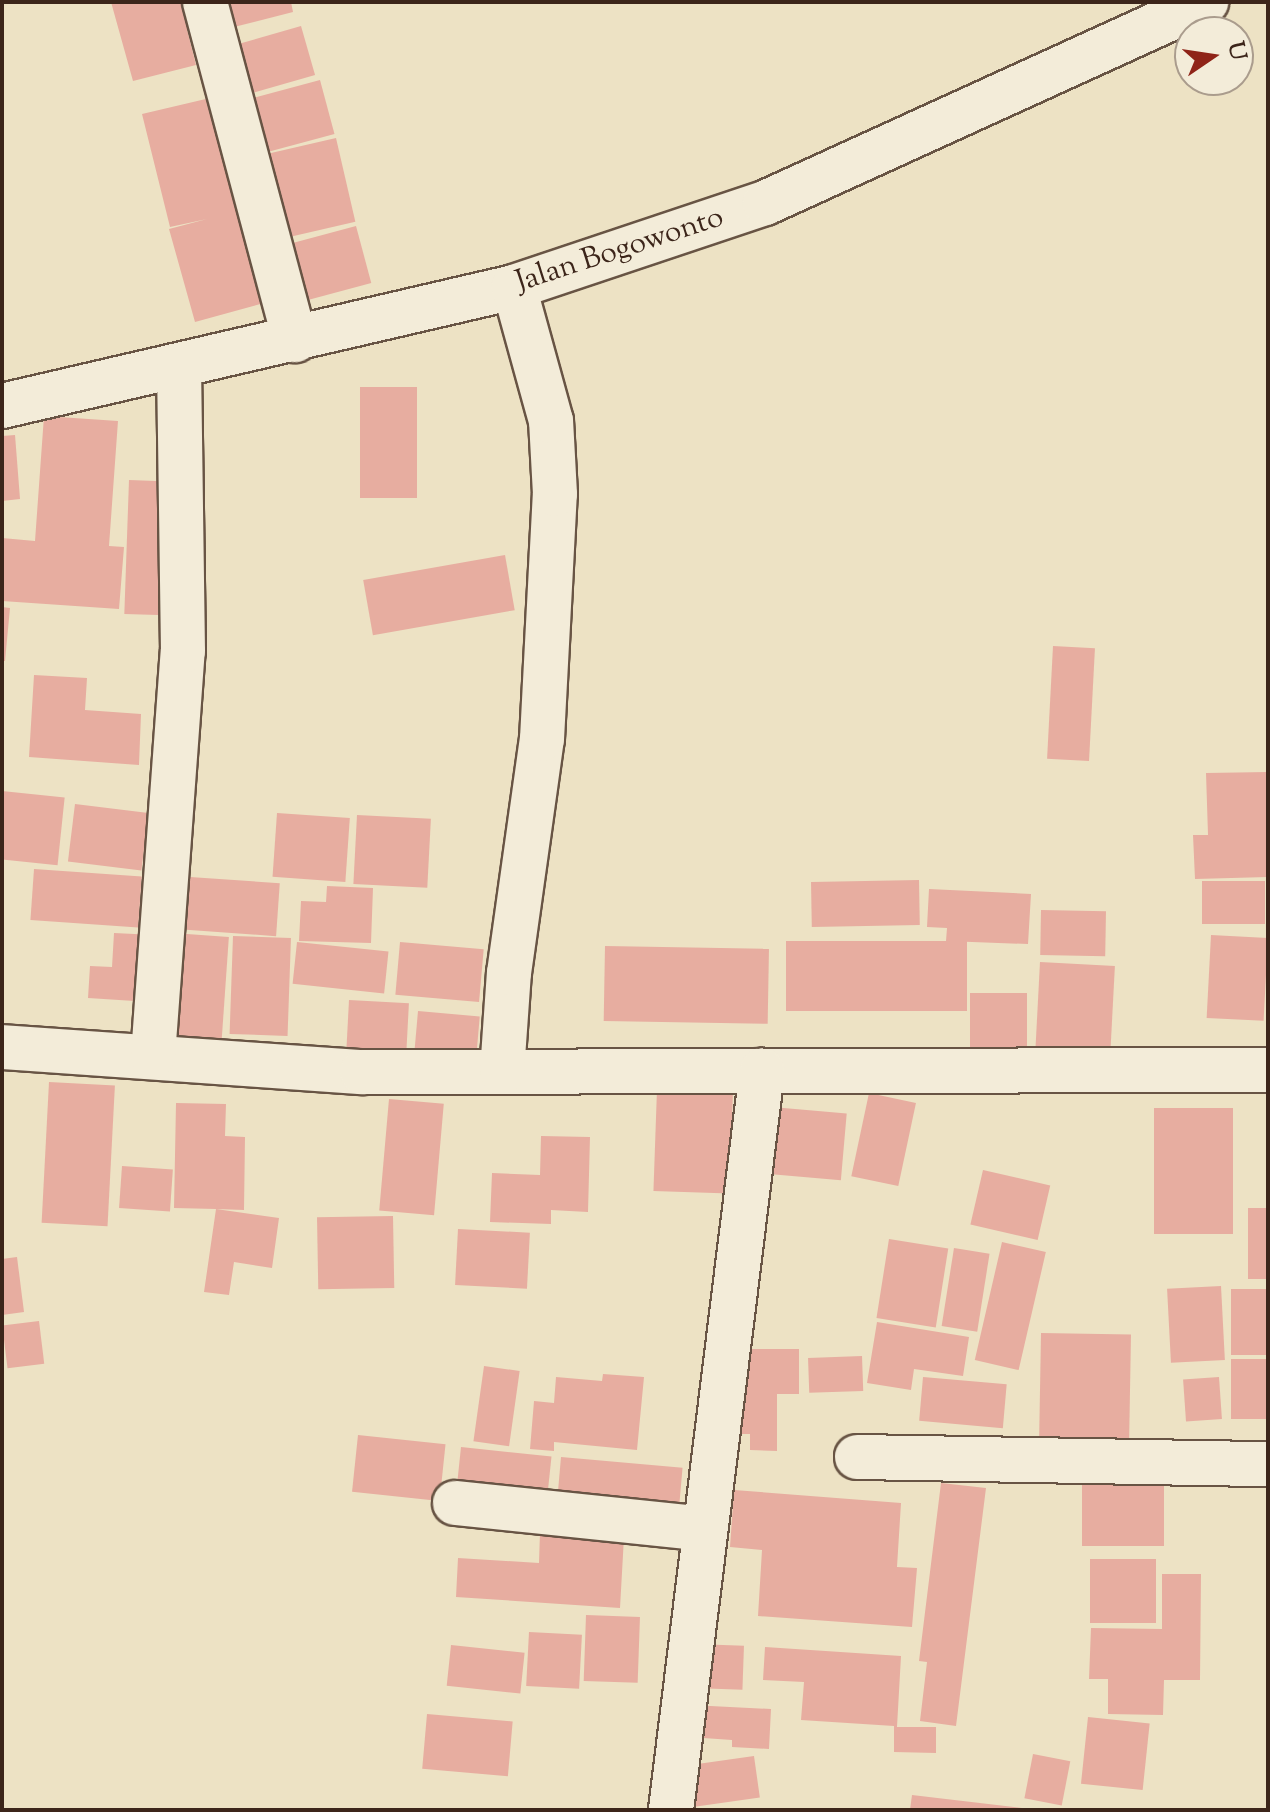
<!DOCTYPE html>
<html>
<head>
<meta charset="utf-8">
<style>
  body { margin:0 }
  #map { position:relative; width:1270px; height:1812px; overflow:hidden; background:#ede2c4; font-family:"Sorts Mill Goudy",serif }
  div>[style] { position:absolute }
  .building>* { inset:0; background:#e7ada0; transform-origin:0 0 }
  .roads { filter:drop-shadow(2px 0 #685444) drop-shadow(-2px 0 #685444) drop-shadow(0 2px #685444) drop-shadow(0 -2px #685444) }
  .street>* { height:44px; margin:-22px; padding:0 22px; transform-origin:22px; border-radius:22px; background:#f3ecd9 }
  span { translate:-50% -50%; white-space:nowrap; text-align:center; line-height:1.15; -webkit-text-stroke:6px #f3ecd9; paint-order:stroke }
  .street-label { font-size:30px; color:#3c251a }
  .frame { position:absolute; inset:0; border:4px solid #3c251a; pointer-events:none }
  .north { position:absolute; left:1174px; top:16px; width:80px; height:80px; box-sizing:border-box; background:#f3ecd9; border:2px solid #aa9c8d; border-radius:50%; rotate:77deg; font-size:22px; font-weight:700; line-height:32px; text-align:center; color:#3c251a }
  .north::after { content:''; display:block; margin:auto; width:28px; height:36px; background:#8f2418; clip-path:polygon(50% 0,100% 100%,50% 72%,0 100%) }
</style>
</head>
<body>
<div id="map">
  <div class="building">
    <div style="clip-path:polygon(111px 2px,186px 2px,192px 28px,187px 29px,196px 65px,133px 81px)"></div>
    <div style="clip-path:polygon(224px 2px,291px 2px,293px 12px,230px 28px)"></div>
    <div style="left:301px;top:26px;width:51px;height:66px;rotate:74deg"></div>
    <div style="left:320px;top:80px;width:56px;height:76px;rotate:75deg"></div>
    <div style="clip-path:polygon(210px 98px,264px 303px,195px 322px,169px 229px,207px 219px,170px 227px,142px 114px)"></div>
    <div style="left:336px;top:138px;width:86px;height:80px;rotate:77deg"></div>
    <div style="left:356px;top:226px;width:59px;height:80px;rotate:75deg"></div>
    <div style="left:360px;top:387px;width:57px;height:111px"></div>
    <div style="clip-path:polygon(44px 416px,118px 421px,109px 546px,124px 547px,119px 609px,2px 601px,2px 538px,35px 541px)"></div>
    <div style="clip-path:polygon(15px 435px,20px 499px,2px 501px,2px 436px)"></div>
    <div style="left:129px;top:480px;width:34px;height:134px;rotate:2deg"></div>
    <div style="left:505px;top:555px;width:56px;height:144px;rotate:80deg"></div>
    <div style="clip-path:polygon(2px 607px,10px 608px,5px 661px,2px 661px)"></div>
    <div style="left:1053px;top:646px;width:42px;height:113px;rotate:3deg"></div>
    <div style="clip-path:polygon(34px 675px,87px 678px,85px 710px,141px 714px,139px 765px,29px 757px)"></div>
    <div style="clip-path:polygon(1268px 772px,1268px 877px,1195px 879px,1193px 835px,1208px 835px,1206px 773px)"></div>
    <div style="left:2px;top:791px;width:63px;height:68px;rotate:6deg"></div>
    <div style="left:75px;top:804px;width:74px;height:58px;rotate:7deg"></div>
    <div style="left:277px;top:813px;width:73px;height:64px;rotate:4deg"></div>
    <div style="left:357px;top:815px;width:74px;height:69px;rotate:3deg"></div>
    <div style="left:34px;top:869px;width:108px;height:51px;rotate:4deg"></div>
    <div style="left:190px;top:877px;width:90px;height:53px;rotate:4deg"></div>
    <div style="left:919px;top:880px;width:45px;height:108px;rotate:89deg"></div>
    <div style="left:1202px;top:881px;width:63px;height:43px"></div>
    <div style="clip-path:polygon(327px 886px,373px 888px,371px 943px,299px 941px,301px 901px,326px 902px)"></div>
    <div style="clip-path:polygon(929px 889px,1031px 894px,1028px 944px,946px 941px,947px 928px,927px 927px)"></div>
    <div style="left:1041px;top:910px;width:65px;height:45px;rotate:1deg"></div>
    <div style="clip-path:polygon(114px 933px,155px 935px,150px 1002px,88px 998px,90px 966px,112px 967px)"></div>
    <div style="left:173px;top:933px;width:56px;height:109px;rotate:4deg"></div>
    <div style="left:1211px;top:935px;width:57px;height:83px;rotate:3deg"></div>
    <div style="left:233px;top:936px;width:58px;height:98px;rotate:2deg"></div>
    <div style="left:786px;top:941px;width:181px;height:70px"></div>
    <div style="left:297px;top:942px;width:92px;height:42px;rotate:6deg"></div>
    <div style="left:400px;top:942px;width:84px;height:53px;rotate:5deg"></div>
    <div style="left:605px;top:946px;width:164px;height:75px;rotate:1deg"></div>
    <div style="left:1040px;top:962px;width:75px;height:88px;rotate:3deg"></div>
    <div style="left:970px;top:993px;width:57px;height:70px"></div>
    <div style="left:349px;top:1000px;width:60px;height:58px;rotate:3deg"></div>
    <div style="left:418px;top:1011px;width:62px;height:52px;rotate:5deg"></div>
    <div style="left:49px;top:1082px;width:66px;height:141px;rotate:3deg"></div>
    <div style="left:657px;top:1089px;width:76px;height:102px;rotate:2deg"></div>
    <div style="left:869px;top:1093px;width:48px;height:85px;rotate:12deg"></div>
    <div style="left:389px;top:1099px;width:55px;height:112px;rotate:5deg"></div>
    <div style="clip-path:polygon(176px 1103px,226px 1104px,225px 1136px,245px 1137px,244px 1210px,216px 1209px,279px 1218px,272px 1268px,234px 1262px,229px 1295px,204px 1292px,216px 1209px,174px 1208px)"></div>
    <div style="left:772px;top:1107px;width:75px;height:67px;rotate:5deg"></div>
    <div style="left:1233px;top:1108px;width:126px;height:79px;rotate:90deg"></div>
    <div style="clip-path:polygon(541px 1136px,590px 1137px,588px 1212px,551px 1210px,551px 1224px,490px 1222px,492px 1173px,540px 1175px)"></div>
    <div style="left:122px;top:1166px;width:51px;height:42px;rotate:4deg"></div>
    <div style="left:983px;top:1170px;width:69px;height:56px;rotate:13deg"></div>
    <div style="left:1248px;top:1208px;width:20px;height:71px"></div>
    <div style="left:393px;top:1216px;width:72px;height:76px;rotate:89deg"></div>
    <div style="left:458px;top:1229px;width:72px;height:56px;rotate:3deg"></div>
    <div style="left:889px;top:1239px;width:60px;height:80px;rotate:9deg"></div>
    <div style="left:1002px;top:1242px;width:45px;height:121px;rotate:13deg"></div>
    <div style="left:954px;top:1248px;width:36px;height:79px;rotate:9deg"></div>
    <div style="clip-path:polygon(17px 1257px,24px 1312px,2px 1315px,2px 1259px)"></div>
    <div style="left:1221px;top:1286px;width:74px;height:54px;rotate:87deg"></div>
    <div style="left:1268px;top:1289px;width:66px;height:37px;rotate:90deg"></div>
    <div style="left:39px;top:1321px;width:43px;height:37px;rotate:83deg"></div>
    <div style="clip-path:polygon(877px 1322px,969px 1337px,963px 1376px,914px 1369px,911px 1390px,867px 1383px)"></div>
    <div style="left:1041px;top:1333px;width:90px;height:106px;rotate:1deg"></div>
    <div style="clip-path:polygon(733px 1349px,799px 1349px,799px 1394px,777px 1394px,777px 1451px,750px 1450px,750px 1434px,740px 1434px)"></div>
    <div style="left:862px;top:1356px;width:35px;height:54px;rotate:88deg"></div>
    <div style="left:1268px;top:1359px;width:60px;height:37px;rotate:90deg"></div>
    <div style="left:484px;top:1366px;width:36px;height:76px;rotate:8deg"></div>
    <div style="clip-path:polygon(603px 1374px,644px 1377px,637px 1450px,554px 1442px,554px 1451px,530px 1449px,534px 1401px,554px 1403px,556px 1377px,602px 1381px)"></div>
    <div style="left:923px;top:1377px;width:84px;height:44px;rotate:5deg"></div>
    <div style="left:1219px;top:1377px;width:42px;height:36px;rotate:86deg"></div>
    <div style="left:358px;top:1435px;width:88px;height:57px;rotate:6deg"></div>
    <div style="left:461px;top:1447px;width:91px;height:49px;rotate:6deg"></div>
    <div style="left:561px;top:1457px;width:122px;height:53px;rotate:5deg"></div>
    <div style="left:1164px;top:1476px;width:70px;height:82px;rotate:90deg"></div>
    <div style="clip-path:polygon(941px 1483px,986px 1488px,956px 1726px,920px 1721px,927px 1662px,919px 1661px)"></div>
    <div style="clip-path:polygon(734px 1490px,901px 1503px,897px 1567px,917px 1568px,912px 1627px,758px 1616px,762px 1550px,730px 1547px)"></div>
    <div style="clip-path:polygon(540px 1532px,624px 1537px,620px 1608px,456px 1597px,458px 1558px,539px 1563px)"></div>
    <div style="left:1090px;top:1559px;width:66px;height:64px"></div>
    <div style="clip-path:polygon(1162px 1574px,1201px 1574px,1200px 1680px,1164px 1680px,1163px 1715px,1108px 1714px,1108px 1679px,1089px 1679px,1091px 1628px,1162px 1629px)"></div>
    <div style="left:586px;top:1615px;width:54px;height:66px;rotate:2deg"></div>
    <div style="left:529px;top:1632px;width:53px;height:54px;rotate:3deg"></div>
    <div style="left:695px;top:1644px;width:49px;height:44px;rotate:2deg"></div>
    <div style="left:451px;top:1645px;width:74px;height:41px;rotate:6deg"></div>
    <div style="clip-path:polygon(765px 1647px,901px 1656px,897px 1727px,936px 1727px,936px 1753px,894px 1752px,894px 1726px,801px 1720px,804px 1682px,763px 1680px)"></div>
    <div style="clip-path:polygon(691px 1705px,771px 1709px,769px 1749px,732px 1747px,732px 1740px,689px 1737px)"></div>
    <div style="left:427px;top:1714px;width:86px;height:55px;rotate:5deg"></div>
    <div style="left:1088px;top:1717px;width:62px;height:67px;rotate:6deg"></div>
    <div style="left:1033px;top:1754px;width:38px;height:45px;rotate:11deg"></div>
    <div style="left:754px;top:1756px;width:42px;height:73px;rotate:82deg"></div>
    <div style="clip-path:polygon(912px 1795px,1022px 1808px,1021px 1810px,910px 1810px)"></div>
  </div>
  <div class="roads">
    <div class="street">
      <div style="left:205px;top:2px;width:350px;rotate:75.1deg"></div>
      <div style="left:2px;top:406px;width:526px;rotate:-13.08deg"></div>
      <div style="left:514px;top:287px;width:265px;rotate:-18.5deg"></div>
      <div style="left:765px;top:203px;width:485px;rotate:-24.5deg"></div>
      <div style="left:2px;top:1047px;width:361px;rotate:4deg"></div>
      <div style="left:362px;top:1072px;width:906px;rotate:-0.13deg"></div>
      <div style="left:153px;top:1056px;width:406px;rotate:-85.8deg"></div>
      <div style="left:183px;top:651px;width:285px;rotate:-90.8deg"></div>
      <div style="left:502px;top:1072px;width:99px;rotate:-86deg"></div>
      <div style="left:509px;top:973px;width:236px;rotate:-82deg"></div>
      <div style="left:542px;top:739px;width:245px;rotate:-87deg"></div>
      <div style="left:555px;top:494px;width:73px;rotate:-93.1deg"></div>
      <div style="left:551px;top:421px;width:139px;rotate:-105.4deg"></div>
      <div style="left:857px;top:1457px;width:411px;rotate:1deg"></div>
      <div style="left:455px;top:1503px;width:251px;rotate:5.9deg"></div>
      <div style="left:671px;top:1810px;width:745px;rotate:-82.98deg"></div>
    </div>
  </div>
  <div class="street-label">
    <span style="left:620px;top:251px;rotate:-18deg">Jalan Bogowonto</span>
  </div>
  <div class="frame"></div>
  <div class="north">U</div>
</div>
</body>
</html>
